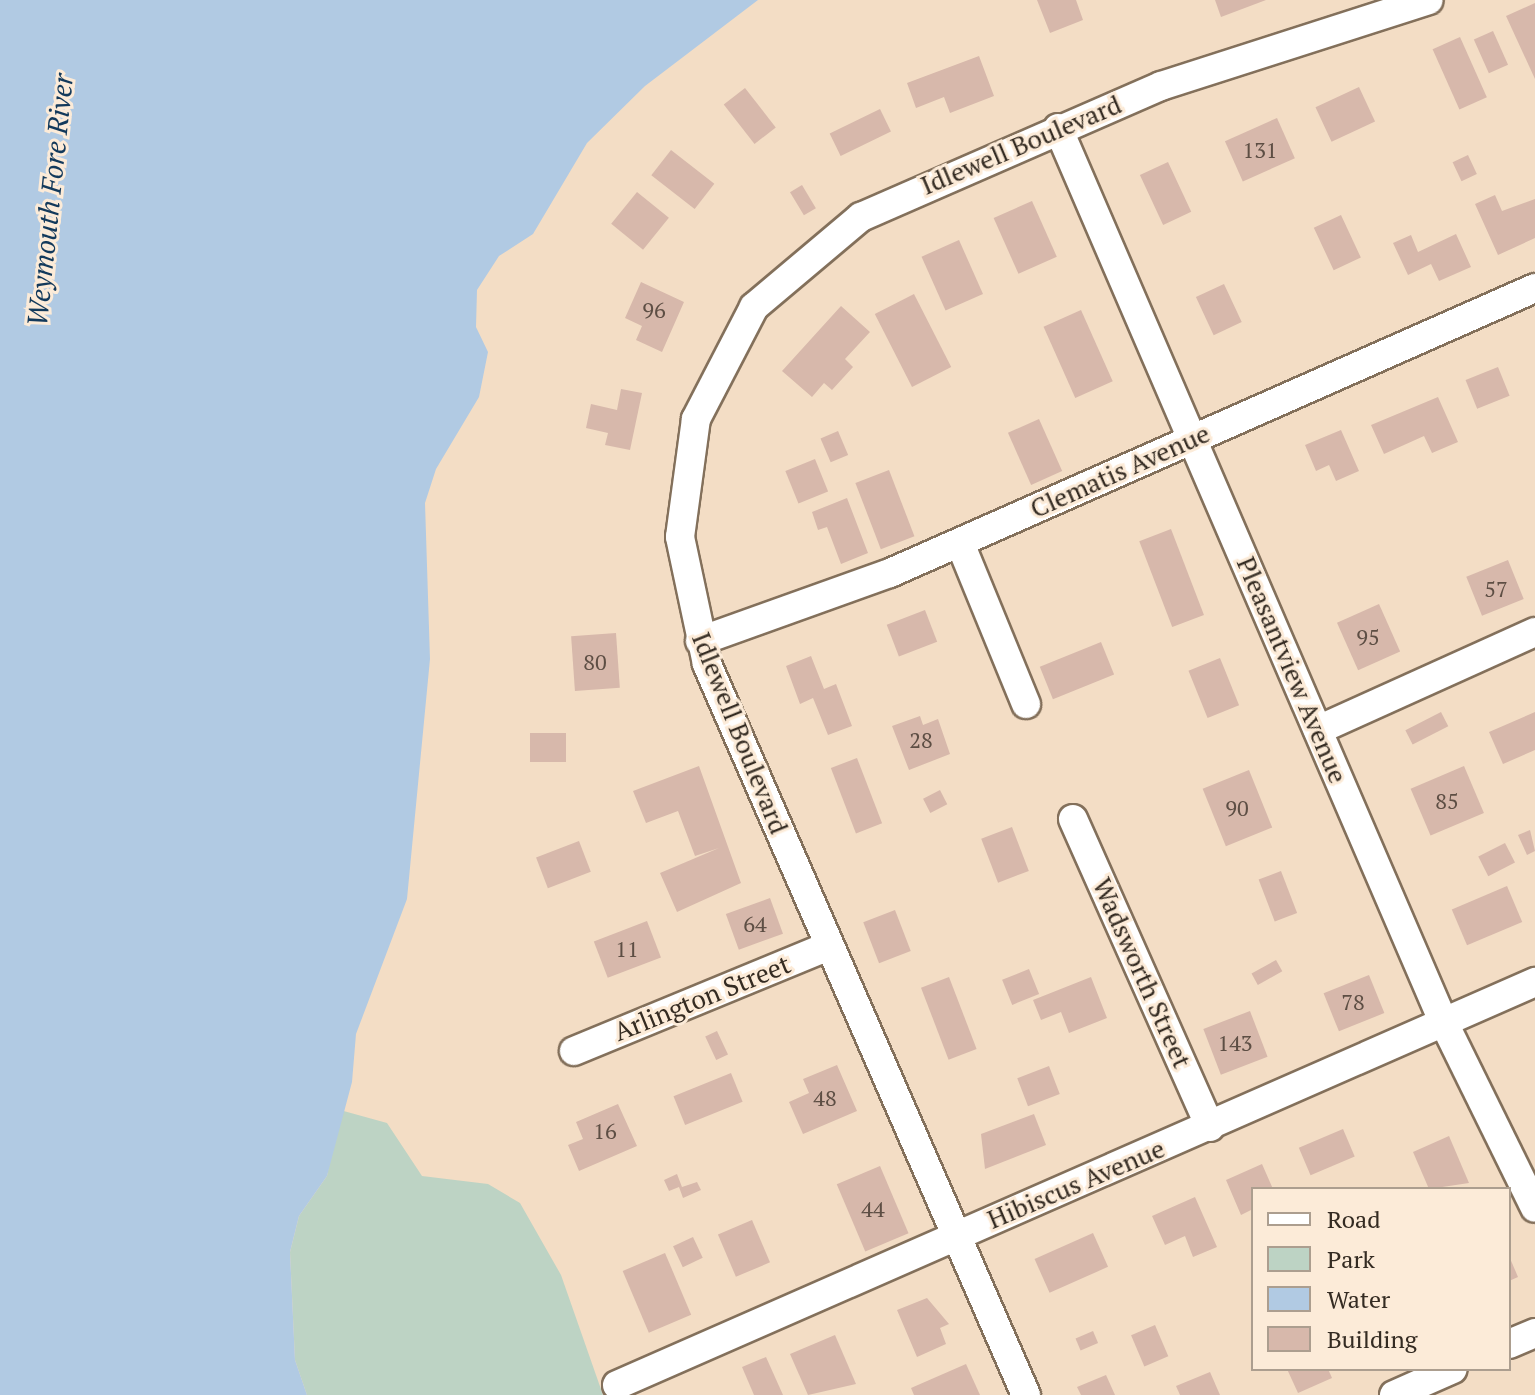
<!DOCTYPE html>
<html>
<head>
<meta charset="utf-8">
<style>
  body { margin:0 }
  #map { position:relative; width:1535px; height:1395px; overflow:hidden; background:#f3ddc5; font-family:"PT Serif",serif }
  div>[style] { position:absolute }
  .green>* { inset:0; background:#bdd3c4 }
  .water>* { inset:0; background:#b1cae3 }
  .building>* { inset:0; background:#d7b8ab; transform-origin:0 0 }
  .roads { filter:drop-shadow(2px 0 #83705b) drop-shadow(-2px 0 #83705b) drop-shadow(0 2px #83705b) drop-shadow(0 -2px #83705b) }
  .minor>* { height:28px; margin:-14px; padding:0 14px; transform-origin:14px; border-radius:14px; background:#fff }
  span { translate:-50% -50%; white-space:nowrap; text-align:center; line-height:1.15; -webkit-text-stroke:6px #fcebd8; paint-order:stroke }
  .number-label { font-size:22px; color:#5d4e44 }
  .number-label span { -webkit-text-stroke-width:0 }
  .street-label { font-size:26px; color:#342b22 }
  .water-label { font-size:28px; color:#12395b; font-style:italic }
  .legend { position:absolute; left:1251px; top:1187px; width:260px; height:184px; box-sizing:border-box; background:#fcebd8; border:2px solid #ac9e8f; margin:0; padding:10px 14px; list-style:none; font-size:24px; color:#342b22 }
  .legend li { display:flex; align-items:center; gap:16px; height:40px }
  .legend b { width:40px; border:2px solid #ac9e8f }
</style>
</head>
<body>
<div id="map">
  <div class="green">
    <div style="clip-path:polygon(340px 1110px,387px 1123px,422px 1176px,488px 1184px,520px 1203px,561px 1275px,603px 1395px,307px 1395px,295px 1360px,290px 1252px,299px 1216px,327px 1176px)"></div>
  </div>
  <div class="water">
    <div style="clip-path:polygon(0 0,758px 0,645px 86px,587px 143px,533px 234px,499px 256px,477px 290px,476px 327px,488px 352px,479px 397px,436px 469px,425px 503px,430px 659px,407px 899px,356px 1034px,352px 1082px,327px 1176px,299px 1216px,290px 1252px,295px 1360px,307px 1395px,0 1395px)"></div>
  </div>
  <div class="building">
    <div style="clip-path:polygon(1037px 0,1076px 0,1083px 20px,1050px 33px)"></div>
    <div style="clip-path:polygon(1215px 0,1266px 0,1221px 17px)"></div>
    <div style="clip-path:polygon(1535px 3px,1535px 79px,1506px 16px)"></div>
    <div style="left:1493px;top:31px;width:37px;height:21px;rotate:66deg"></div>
    <div style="left:1460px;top:37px;width:66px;height:30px;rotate:66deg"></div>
    <div style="clip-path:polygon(979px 56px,994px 96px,950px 113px,944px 97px,916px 108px,907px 83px)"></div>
    <div style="left:1359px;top:87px;width:38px;height:48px;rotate:65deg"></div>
    <div style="left:745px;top:88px;width:50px;height:27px;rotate:52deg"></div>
    <div style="left:880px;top:109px;width:25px;height:56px;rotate:64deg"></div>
    <div style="left:1277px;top:118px;width:44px;height:57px;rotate:66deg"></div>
    <div style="left:671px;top:150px;width:55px;height:32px;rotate:38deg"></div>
    <div style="left:1468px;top:155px;width:21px;height:17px;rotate:65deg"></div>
    <div style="left:1168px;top:162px;width:55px;height:31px;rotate:65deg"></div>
    <div style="left:802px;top:185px;width:27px;height:14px;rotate:59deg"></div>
    <div style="left:637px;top:192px;width:41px;height:41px;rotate:39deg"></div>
    <div style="clip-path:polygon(1495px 195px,1502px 211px,1535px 199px,1535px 238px,1498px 255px,1475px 204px)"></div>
    <div style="left:1032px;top:201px;width:61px;height:42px;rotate:66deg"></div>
    <div style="left:1341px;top:215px;width:47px;height:30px;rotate:65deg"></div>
    <div style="clip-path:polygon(1456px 234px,1471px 267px,1439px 281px,1431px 264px,1408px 275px,1393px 243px,1411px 235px,1418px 252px)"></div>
    <div style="left:959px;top:240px;width:59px;height:41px;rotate:66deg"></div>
    <div style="clip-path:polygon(641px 282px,684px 302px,662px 352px,636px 340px,642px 326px,625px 318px)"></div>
    <div style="left:1224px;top:284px;width:42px;height:31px;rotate:65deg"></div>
    <div style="left:914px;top:294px;width:82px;height:44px;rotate:63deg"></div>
    <div style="clip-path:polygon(841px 306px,870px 332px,845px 359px,853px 367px,832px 390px,824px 383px,812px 397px,782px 371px)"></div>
    <div style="left:1081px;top:310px;width:78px;height:41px;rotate:66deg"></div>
    <div style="left:1498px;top:367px;width:31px;height:35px;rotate:68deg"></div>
    <div style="clip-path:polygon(621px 389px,642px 393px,630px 450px,605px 445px,608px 433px,586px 428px,591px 404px,617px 410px)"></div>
    <div style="clip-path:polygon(1438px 397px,1458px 442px,1432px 453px,1424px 436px,1384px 454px,1371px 425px)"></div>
    <div style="left:1039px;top:419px;width:57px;height:34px;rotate:66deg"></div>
    <div style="clip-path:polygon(1341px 430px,1359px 471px,1336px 481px,1329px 465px,1316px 471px,1305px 445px)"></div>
    <div style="left:838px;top:431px;width:26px;height:19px;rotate:67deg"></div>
    <div style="left:815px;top:459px;width:35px;height:32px;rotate:68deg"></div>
    <div style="left:889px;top:470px;width:71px;height:36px;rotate:69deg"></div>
    <div style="clip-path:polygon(847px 498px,868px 553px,841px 564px,827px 527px,818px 530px,812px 512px)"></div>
    <div style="left:1171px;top:529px;width:92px;height:34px;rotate:69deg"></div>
    <div style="left:1508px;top:560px;width:42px;height:45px;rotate:68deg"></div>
    <div style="left:1379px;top:604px;width:52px;height:46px;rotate:66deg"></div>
    <div style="left:925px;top:610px;width:34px;height:41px;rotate:69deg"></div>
    <div style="left:616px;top:633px;width:55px;height:45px;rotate:86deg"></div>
    <div style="left:1101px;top:642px;width:35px;height:66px;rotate:68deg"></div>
    <div style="clip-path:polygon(811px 656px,824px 689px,836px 684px,852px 726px,828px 735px,813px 698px,800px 704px,786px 666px)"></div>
    <div style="left:1220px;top:658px;width:51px;height:34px;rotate:68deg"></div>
    <div style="left:1441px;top:712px;width:16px;height:40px;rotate:63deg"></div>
    <div style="clip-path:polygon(1535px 712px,1535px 750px,1503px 764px,1489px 732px)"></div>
    <div style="clip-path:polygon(920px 716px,923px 725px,938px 719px,950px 754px,909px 770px,892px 726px)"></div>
    <div style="left:530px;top:733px;width:36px;height:29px"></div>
    <div style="left:857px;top:758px;width:70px;height:28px;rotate:69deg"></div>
    <div style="clip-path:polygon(699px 766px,741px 883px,677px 912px,660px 873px,719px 848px,695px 856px,678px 811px,646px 823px,633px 791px)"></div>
    <div style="left:1464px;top:766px;width:51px;height:58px;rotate:67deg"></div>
    <div style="left:1249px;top:770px;width:62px;height:50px;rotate:68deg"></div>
    <div style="left:940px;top:790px;width:16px;height:19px;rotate:63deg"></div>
    <div style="left:1012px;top:827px;width:47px;height:33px;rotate:69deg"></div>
    <div style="clip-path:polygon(1530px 830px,1535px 851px,1527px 855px,1518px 835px)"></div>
    <div style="left:579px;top:841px;width:33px;height:46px;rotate:69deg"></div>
    <div style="left:1505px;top:843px;width:22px;height:30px;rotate:63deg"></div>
    <div style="left:1281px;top:871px;width:45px;height:24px;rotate:69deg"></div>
    <div style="left:1507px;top:886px;width:39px;height:60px;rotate:67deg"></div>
    <div style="left:770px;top:898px;width:38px;height:47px;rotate:70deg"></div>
    <div style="left:895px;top:910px;width:44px;height:34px;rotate:69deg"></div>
    <div style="left:647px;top:921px;width:39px;height:57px;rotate:69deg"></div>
    <div style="left:1276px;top:960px;width:13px;height:28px;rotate:61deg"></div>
    <div style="left:1029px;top:969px;width:27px;height:29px;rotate:68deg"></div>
    <div style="left:1369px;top:975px;width:41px;height:49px;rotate:68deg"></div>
    <div style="left:949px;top:977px;width:77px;height:30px;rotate:69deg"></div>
    <div style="clip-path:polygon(1091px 977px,1107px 1018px,1069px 1033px,1061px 1012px,1041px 1020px,1033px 1000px)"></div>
    <div style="left:1250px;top:1011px;width:49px;height:50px;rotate:69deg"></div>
    <div style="left:717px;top:1031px;width:26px;height:13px;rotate:65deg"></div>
    <div style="clip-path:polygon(837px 1065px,857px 1111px,803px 1134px,789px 1102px,809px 1093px,803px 1079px)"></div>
    <div style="left:1049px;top:1066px;width:30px;height:34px;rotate:69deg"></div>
    <div style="left:731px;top:1073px;width:31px;height:62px;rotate:68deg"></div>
    <div style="clip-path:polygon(618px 1104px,637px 1146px,579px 1171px,568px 1145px,583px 1139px,576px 1122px)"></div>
    <div style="clip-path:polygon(1034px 1114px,1046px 1145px,985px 1169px,981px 1134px)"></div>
    <div style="left:1343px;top:1129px;width:30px;height:48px;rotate:67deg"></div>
    <div style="clip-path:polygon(1449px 1136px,1469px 1183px,1429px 1189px,1413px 1152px)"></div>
    <div style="clip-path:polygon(1262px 1164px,1273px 1189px,1253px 1189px,1253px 1209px,1241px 1215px,1226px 1180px)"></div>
    <div style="left:880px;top:1166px;width:73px;height:47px;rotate:67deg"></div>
    <div style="clip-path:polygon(677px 1174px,682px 1187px,697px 1182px,701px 1190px,683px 1198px,679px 1187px,669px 1191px,664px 1180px)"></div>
    <div style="clip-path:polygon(1195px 1197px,1217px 1247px,1193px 1257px,1185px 1236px,1165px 1245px,1152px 1216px)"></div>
    <div style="left:752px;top:1220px;width:46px;height:37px;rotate:67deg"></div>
    <div style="left:1093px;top:1233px;width:37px;height:64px;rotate:66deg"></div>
    <div style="left:693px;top:1237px;width:23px;height:22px;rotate:65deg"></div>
    <div style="left:665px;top:1253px;width:67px;height:46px;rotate:67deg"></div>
    <div style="clip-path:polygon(1509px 1256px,1518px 1277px,1509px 1281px)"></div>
    <div style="clip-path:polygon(927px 1298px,949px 1324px,940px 1328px,946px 1344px,917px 1357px,897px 1310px)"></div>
    <div style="left:1155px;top:1325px;width:34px;height:26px;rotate:67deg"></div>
    <div style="left:1093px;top:1331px;width:13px;height:19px;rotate:67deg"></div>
    <div style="clip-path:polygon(835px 1335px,856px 1384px,808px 1395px,790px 1354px)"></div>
    <div style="clip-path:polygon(766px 1357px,783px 1395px,754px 1395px,742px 1367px)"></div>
    <div style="clip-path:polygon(966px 1364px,980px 1395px,914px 1395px,911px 1388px)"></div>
    <div style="clip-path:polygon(1287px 1369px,1328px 1369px,1332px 1378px,1298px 1393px)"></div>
    <div style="clip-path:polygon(1210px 1372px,1220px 1395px,1180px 1395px,1176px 1386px)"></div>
    <div style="clip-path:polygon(1106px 1375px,1115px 1395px,1081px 1395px,1077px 1387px)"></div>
  </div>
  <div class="roads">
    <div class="minor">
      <div style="left:1058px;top:128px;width:972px;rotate:66.68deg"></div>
      <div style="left:1443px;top:1021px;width:208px;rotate:63.8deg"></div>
      <div style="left:960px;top:543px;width:174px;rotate:67.7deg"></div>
      <div style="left:700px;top:641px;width:202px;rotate:-19.7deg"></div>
      <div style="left:890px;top:573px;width:705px;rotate:-23.84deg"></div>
      <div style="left:1318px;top:730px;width:238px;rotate:-24.3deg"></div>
      <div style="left:1073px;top:819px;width:337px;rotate:66deg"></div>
      <div style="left:574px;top:1051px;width:276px;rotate:-22.4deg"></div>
      <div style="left:1509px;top:1344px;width:28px;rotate:-23deg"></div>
      <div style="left:617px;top:1385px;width:1003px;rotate:-23.7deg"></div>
      <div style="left:1026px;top:1395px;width:798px;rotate:-113.58deg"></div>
      <div style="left:707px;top:664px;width:130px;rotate:-102deg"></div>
      <div style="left:680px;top:537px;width:119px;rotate:-82.3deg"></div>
      <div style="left:696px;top:419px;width:126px;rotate:-62.6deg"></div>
      <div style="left:754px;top:307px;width:140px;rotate:-40.1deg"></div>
      <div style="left:861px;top:217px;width:327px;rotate:-23.6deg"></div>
      <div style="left:1161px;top:86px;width:281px;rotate:-17.8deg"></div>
      <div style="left:1394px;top:1395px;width:64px;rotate:-23.8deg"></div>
    </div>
  </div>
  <div class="number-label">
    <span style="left:1260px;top:150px">131</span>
    <span style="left:654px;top:310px">96</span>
    <span style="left:1496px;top:589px">57</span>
    <span style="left:1368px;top:637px">95</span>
    <span style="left:595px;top:662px">80</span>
    <span style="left:921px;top:740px">28</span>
    <span style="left:1447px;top:801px">85</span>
    <span style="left:1237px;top:808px">90</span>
    <span style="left:755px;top:924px">64</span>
    <span style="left:627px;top:949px">11</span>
    <span style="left:1353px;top:1002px">78</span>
    <span style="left:1235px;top:1043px">143</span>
    <span style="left:825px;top:1098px">48</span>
    <span style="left:605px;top:1131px">16</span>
    <span style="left:873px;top:1209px">44</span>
  </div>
  <div class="street-label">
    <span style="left:1021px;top:145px;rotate:-23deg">Idlewell Boulevard</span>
    <span style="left:1120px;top:471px;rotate:-24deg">Clematis Avenue</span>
    <span style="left:1292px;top:670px;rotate:67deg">Pleasantview Avenue</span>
    <span style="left:740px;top:733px;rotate:68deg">Idlewell Boulevard</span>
    <span style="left:1142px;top:973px;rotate:66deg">Wadsworth Street</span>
    <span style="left:702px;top:998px;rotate:-22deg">Arlington Street</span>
    <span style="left:1076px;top:1184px;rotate:-23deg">Hibiscus Avenue</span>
  </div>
  <div class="water-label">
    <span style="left:50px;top:200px;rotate:-84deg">Weymouth Fore River</span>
  </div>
  <ul class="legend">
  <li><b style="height:10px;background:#fff"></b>Road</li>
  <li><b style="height:22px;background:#bdd3c4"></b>Park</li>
  <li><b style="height:22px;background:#b1cae3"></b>Water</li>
  <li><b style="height:22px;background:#d7b8ab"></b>Building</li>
  </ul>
</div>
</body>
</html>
